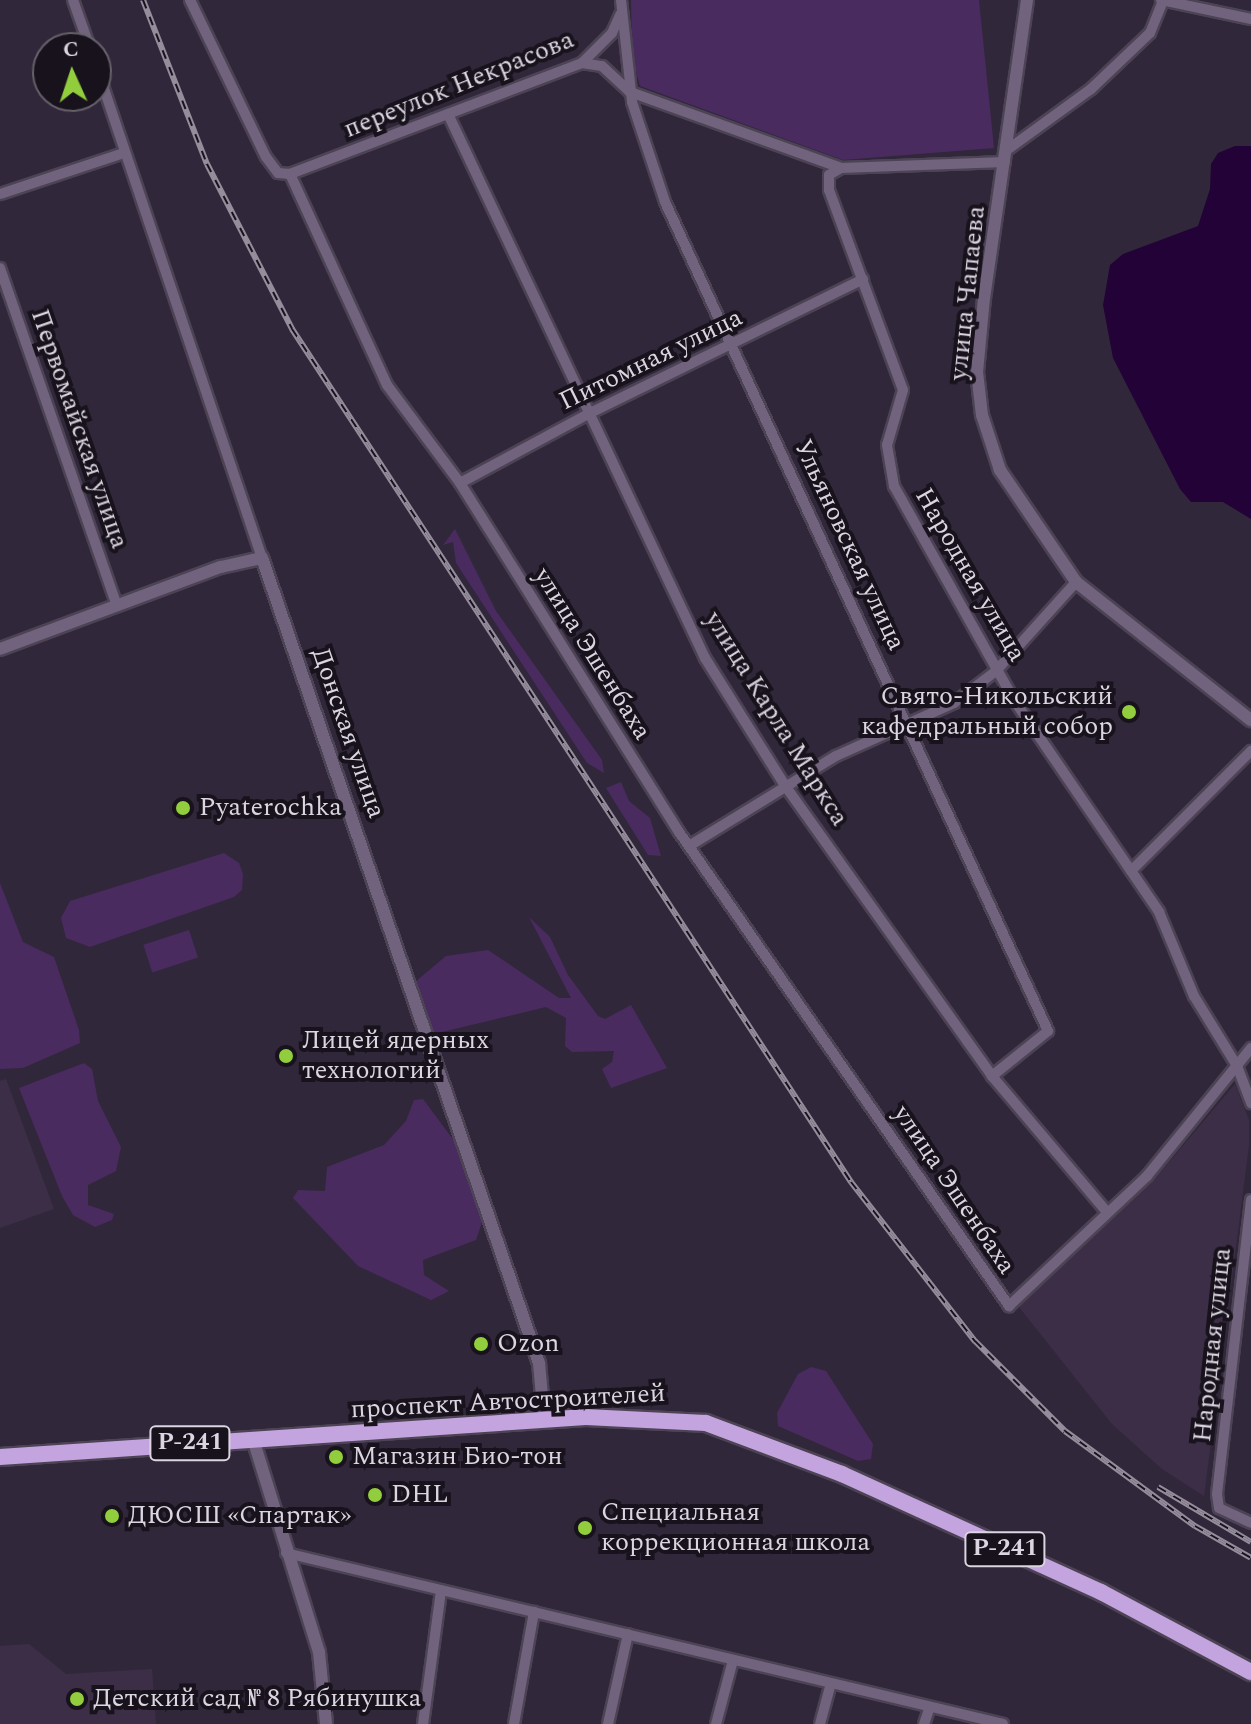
<!DOCTYPE html>
<html>
<head>
<meta charset="utf-8">
<style>
  body { margin:0 }
  #map { position:relative; width:1251px; height:1724px; overflow:hidden; background:#31273a; font-family:Spectral,serif }
  div>[style] { position:absolute }
  .built>* { inset:0; background:#3c2e47 }
  .green>* { inset:0; background:#492b5f; transform-origin:0 0 }
  .water>* { inset:0; background:#230237 }
  .roads { filter:drop-shadow(2px 0 #4c4355) drop-shadow(-2px 0 #4c4355) drop-shadow(0 2px #4c4355) drop-shadow(0 -2px #4c4355) }
  .minor>* { height:10px; margin:-5px; padding:0 5px; transform-origin:5px; border-radius:5px; background:#71637d }
  .tertiary>* { height:12px; margin:-6px; padding:0 6px; transform-origin:6px; border-radius:6px; background:#71637d }
  .trunk>* { height:16px; margin:-8px; padding:0 8px; transform-origin:8px; border-radius:8px; background:#c4a4df }
  .rail>* { height:6px; margin-top:-3px; transform-origin:0; background:repeating-linear-gradient(90deg,#17121b 0 9px,#958d9c 0 18px); box-sizing:border-box; border-block:2px solid #958d9c }
  .dots>* { width:22px; height:22px; translate:-50% -50%; box-sizing:border-box; border:4px solid #17121b; border-radius:50% }
  span { translate:-50% -50%; white-space:nowrap; text-align:center; line-height:1.15; -webkit-text-stroke:8px #17121b; paint-order:stroke }
  .shield-label span { padding:2px 6px; background:#17121b; border:2px solid; border-radius:6px; -webkit-text-stroke-width:0 }
  .shield-label { font-size:24px; color:#dbd4e1; font-weight:700 }
  .street-label { font-size:26px; color:#dbd4e1 }
  .poi-label { font-size:26px; color:#dbd4e1 }
  .right { translate:-100% -50%; text-align:right }
  .left { translate:0 -50%; text-align:left }
  .north { position:absolute; left:32px; top:32px; width:80px; height:80px; box-sizing:border-box; background:#17121b; border:2px solid #65606a; border-radius:50%; rotate:357deg; font-size:22px; font-weight:700; line-height:32px; text-align:center; color:#dbd4e1 }
  .north::after { content:''; display:block; margin:auto; width:28px; height:36px; background:#92cd3e; clip-path:polygon(50% 0,100% 100%,50% 72%,0 100%) }
</style>
</head>
<body>
<div id="map">
  <div class="built">
    <div style="clip-path:polygon(6px 1079px,54px 1209px,0 1228px,0 1081px)"></div>
    <div style="clip-path:polygon(1235px 1084px,1249px 1120px,1249px 1145px,1204px 1496px,1162px 1469px,1112px 1424px,1019px 1307px,1153px 1181px)"></div>
    <div style="clip-path:polygon(29px 1644px,66px 1674px,152px 1669px,156px 1724px,0 1724px,0 1646px)"></div>
  </div>
  <div class="green">
    <div style="clip-path:polygon(631px 0,979px 0,994px 148px,843px 160px,640px 86px,632px 57px)"></div>
    <div style="clip-path:polygon(455px 529px,496px 611px,602px 760px,604px 773px,587px 763px,530px 676px,456px 563px,453px 542px,443px 545px)"></div>
    <div style="clip-path:polygon(621px 782px,629px 801px,650px 818px,661px 856px,648px 855px,606px 788px)"></div>
    <div style="clip-path:polygon(224px 853px,239px 863px,243px 874px,242px 890px,234px 897px,90px 947px,66px 938px,61px 918px,70px 901px)"></div>
    <div style="clip-path:polygon(0 883px,23px 942px,54px 957px,79px 1030px,80px 1043px,23px 1068px,0 1069px)"></div>
    <div style="clip-path:polygon(529px 917px,550px 937px,568px 975px,598px 1016px,605px 1019px,631px 1005px,667px 1068px,611px 1088px,602px 1069px,612px 1062px,614px 1051px,572px 1052px,565px 1046px,566px 1018px,546px 1007px,434px 1034px,429px 1031px,415px 982px,446px 956px,488px 950px,559px 998px,571px 998px)"></div>
    <div style="left:189px;top:930px;width:29px;height:48px;rotate:72deg"></div>
    <div style="clip-path:polygon(84px 1063px,92px 1069px,98px 1101px,121px 1147px,116px 1171px,88px 1185px,88px 1205px,114px 1214px,112px 1220px,95px 1227px,73px 1215px,62px 1196px,19px 1088px)"></div>
    <div style="clip-path:polygon(423px 1099px,455px 1142px,482px 1222px,476px 1240px,423px 1260px,424px 1275px,449px 1291px,431px 1300px,358px 1266px,293px 1198px,298px 1190px,325px 1191px,327px 1167px,384px 1145px,406px 1121px,414px 1100px)"></div>
    <div style="clip-path:polygon(811px 1367px,826px 1371px,873px 1444px,871px 1459px,858px 1461px,778px 1426px,777px 1413px,798px 1374px)"></div>
  </div>
  <div class="water">
    <div style="clip-path:polygon(1235px 146px,1251px 146px,1251px 519px,1223px 502px,1191px 502px,1180px 489px,1113px 358px,1103px 305px,1110px 265px,1123px 254px,1198px 226px,1210px 189px,1211px 164px,1218px 153px)"></div>
  </div>
  <div class="roads">
    <div class="minor">
      <div style="left:73px;top:0;width:51px;rotate:70.5deg"></div>
      <div style="left:190px;top:0;width:174px;rotate:64.2deg"></div>
      <div style="left:266px;top:157px;width:20px;rotate:53deg"></div>
      <div style="left:278px;top:173px;width:12px;rotate:5deg"></div>
      <div style="left:290px;top:174px;width:232px;rotate:65.3deg"></div>
      <div style="left:387px;top:385px;width:122px;rotate:53.3deg"></div>
      <div style="left:460px;top:483px;width:412px;rotate:57.9deg"></div>
      <div style="left:679px;top:832px;width:578px;rotate:55.15deg"></div>
      <div style="left:1009px;top:1306px;width:190px;rotate:-43.3deg"></div>
      <div style="left:1147px;top:1176px;width:165px;rotate:-50.9deg"></div>
      <div style="left:621px;top:0;width:103px;rotate:83.8deg"></div>
      <div style="left:632px;top:102px;width:105px;rotate:71.7deg"></div>
      <div style="left:665px;top:202px;width:913px;rotate:65.2deg"></div>
      <div style="left:1048px;top:1031px;width:72px;rotate:141.2deg"></div>
      <div style="left:1161px;top:0;width:92px;rotate:11.9deg"></div>
      <div style="left:582px;top:63px;width:20px;rotate:9deg"></div>
      <div style="left:602px;top:66px;width:38px;rotate:43deg"></div>
      <div style="left:630px;top:92px;width:224px;rotate:19.8deg"></div>
      <div style="left:841px;top:168px;width:164px;rotate:-2.1deg"></div>
      <div style="left:96px;top:65px;width:520px;rotate:71.39deg"></div>
      <div style="left:448px;top:114px;width:602px;rotate:64.71deg"></div>
      <div style="left:705px;top:658px;width:152px;rotate:57.9deg"></div>
      <div style="left:786px;top:787px;width:355px;rotate:54.5deg"></div>
      <div style="left:992px;top:1076px;width:177px;rotate:49.8deg"></div>
      <div style="left:1007px;top:150px;width:104px;rotate:-36deg"></div>
      <div style="left:1091px;top:89px;width:81px;rotate:-43.5deg"></div>
      <div style="left:1150px;top:33px;width:35px;rotate:-68deg"></div>
      <div style="left:841px;top:168px;width:14px;rotate:150deg"></div>
      <div style="left:829px;top:175px;width:15px;rotate:90deg"></div>
      <div style="left:829px;top:190px;width:213px;rotate:69.7deg"></div>
      <div style="left:903px;top:390px;width:57px;rotate:106.2deg"></div>
      <div style="left:887px;top:445px;width:42px;rotate:80.3deg"></div>
      <div style="left:894px;top:486px;width:245px;rotate:60.7deg"></div>
      <div style="left:1014px;top:700px;width:257px;rotate:55.6deg"></div>
      <div style="left:1159px;top:912px;width:91px;rotate:67.4deg"></div>
      <div style="left:1194px;top:996px;width:82px;rotate:58.4deg"></div>
      <div style="left:1237px;top:1066px;width:40px;rotate:69deg"></div>
      <div style="left:290px;top:174px;width:312px;rotate:-20.8deg"></div>
      <div style="left:582px;top:63px;width:42px;rotate:-45deg"></div>
      <div style="left:612px;top:33px;width:20px;rotate:-66deg"></div>
      <div style="left:0;top:194px;width:131px;rotate:-18.3deg"></div>
      <div style="left:0;top:268px;width:357px;rotate:70.9deg"></div>
      <div style="left:460px;top:483px;width:148px;rotate:-28.3deg"></div>
      <div style="left:590px;top:413px;width:304px;rotate:-26.1deg"></div>
      <div style="left:689px;top:846px;width:172px;rotate:-31.5deg"></div>
      <div style="left:836px;top:756px;width:129px;rotate:-24.2deg"></div>
      <div style="left:954px;top:703px;width:53px;rotate:-37.3deg"></div>
      <div style="left:996px;top:671px;width:120px;rotate:-48deg"></div>
      <div style="left:1131px;top:871px;width:170px;rotate:-45deg"></div>
      <div style="left:1251px;top:1200px;width:296px;rotate:96.6deg"></div>
      <div style="left:1217px;top:1494px;width:14px;rotate:82deg"></div>
      <div style="left:1219px;top:1508px;width:35px;rotate:25deg"></div>
      <div style="left:286px;top:1553px;width:737px;rotate:13.41deg"></div>
      <div style="left:423px;top:1724px;width:135px;rotate:-82.3deg"></div>
      <div style="left:514px;top:1724px;width:114px;rotate:-79.9deg"></div>
      <div style="left:608px;top:1724px;width:92px;rotate:-77.5deg"></div>
      <div style="left:716px;top:1724px;width:66px;rotate:-75.1deg"></div>
      <div style="left:820px;top:1724px;width:42px;rotate:-75deg"></div>
      <div style="left:924px;top:1724px;width:18px;rotate:-71deg"></div>
    </div>
    <div class="tertiary">
      <div style="left:1027px;top:0;width:301px;rotate:98.2deg"></div>
      <div style="left:984px;top:298px;width:74px;rotate:95.4deg"></div>
      <div style="left:977px;top:372px;width:43px;rotate:83.4deg"></div>
      <div style="left:982px;top:415px;width:58px;rotate:71.9deg"></div>
      <div style="left:1000px;top:470px;width:135px;rotate:55.8deg"></div>
      <div style="left:1076px;top:582px;width:223px;rotate:38.3deg"></div>
      <div style="left:0;top:649px;width:236px;rotate:-20.4deg"></div>
      <div style="left:221px;top:567px;width:42px;rotate:-12.4deg"></div>
      <div style="left:262px;top:558px;width:851px;rotate:71.01deg"></div>
      <div style="left:539px;top:1363px;width:56px;rotate:84.9deg"></div>
      <div style="left:253px;top:1439px;width:223px;rotate:72.8deg"></div>
      <div style="left:319px;top:1652px;width:72px;rotate:84.4deg"></div>
    </div>
    <div class="trunk">
      <div style="left:0;top:1457px;width:587px;rotate:-3.9deg"></div>
      <div style="left:586px;top:1417px;width:120px;rotate:2.9deg"></div>
      <div style="left:706px;top:1423px;width:145px;rotate:20.6deg"></div>
      <div style="left:842px;top:1474px;width:285px;rotate:24.5deg"></div>
      <div style="left:1101px;top:1592px;width:170px;rotate:28.1deg"></div>
    </div>
  </div>
  <div class="rail">
    <div style="left:143px;top:0;width:176px;rotate:68.7deg"></div>
    <div style="left:207px;top:164px;width:186px;rotate:62.7deg"></div>
    <div style="left:292px;top:329px;width:1020px;rotate:56.76deg"></div>
    <div style="left:851px;top:1182px;width:202px;rotate:52.1deg"></div>
    <div style="left:975px;top:1341px;width:127px;rotate:45deg"></div>
    <div style="left:1065px;top:1431px;width:161px;rotate:36.2deg"></div>
    <div style="left:1195px;top:1526px;width:64px;rotate:29.7deg"></div>
    <div style="left:1158px;top:1487px;width:108px;rotate:30.6deg"></div>
  </div>
  <div class="dots">
    <div style="left:1129px;top:712px;background:#92cd3e"></div>
    <div style="left:183px;top:808px;background:#92cd3e"></div>
    <div style="left:286px;top:1056px;background:#92cd3e"></div>
    <div style="left:481px;top:1344px;background:#92cd3e"></div>
    <div style="left:336px;top:1457px;background:#92cd3e"></div>
    <div style="left:375px;top:1495px;background:#92cd3e"></div>
    <div style="left:112px;top:1516px;background:#92cd3e"></div>
    <div style="left:585px;top:1528px;background:#92cd3e"></div>
    <div style="left:77px;top:1699px;background:#92cd3e"></div>
  </div>
  <div class="shield-label">
    <span style="left:190px;top:1443px">Р-241</span>
    <span style="left:1005px;top:1549px">Р-241</span>
  </div>
  <div class="street-label">
    <span style="left:459px;top:85px;rotate:-22deg">переулок Некрасова</span>
    <span style="left:968px;top:293px;rotate:-84deg">улица Чапаева</span>
    <span style="left:651px;top:360px;rotate:-26deg">Питомная улица</span>
    <span style="left:79px;top:429px;rotate:71deg">Первомайская улица</span>
    <span style="left:849px;top:545px;rotate:65deg">Ульяновская улица</span>
    <span style="left:970px;top:575px;rotate:60deg">Народная улица</span>
    <span style="left:592px;top:654px;rotate:58deg">улица Эшенбаха</span>
    <span style="left:776px;top:719px;rotate:58deg">улица Карла Маркса</span>
    <span style="left:348px;top:733px;rotate:71deg">Донская улица</span>
    <span style="left:954px;top:1190px;rotate:56deg">улица Эшенбаха</span>
    <span style="left:1213px;top:1345px;rotate:-84deg">Народная улица</span>
    <span style="left:508px;top:1402px;rotate:-3deg">проспект Автостроителей</span>
  </div>
  <div class="poi-label">
    <span class="right" style="left:1113px;top:712px">Свято-Никольский<br>кафедральный собор</span>
    <span class="left" style="left:199px;top:808px">Pyaterochka</span>
    <span class="left" style="left:302px;top:1056px">Лицей ядерных<br>технологий</span>
    <span class="left" style="left:497px;top:1344px">Ozon</span>
    <span class="left" style="left:352px;top:1457px">Магазин Био-тон</span>
    <span class="left" style="left:391px;top:1495px">DHL</span>
    <span class="left" style="left:601px;top:1528px">Специальная<br>коррекционная школа</span>
    <span class="left" style="left:128px;top:1516px">ДЮСШ «Спартак»</span>
    <span class="left" style="left:93px;top:1699px">Детский сад № 8 Рябинушка</span>
  </div>
  <div class="north">С</div>
</div>
</body>
</html>
